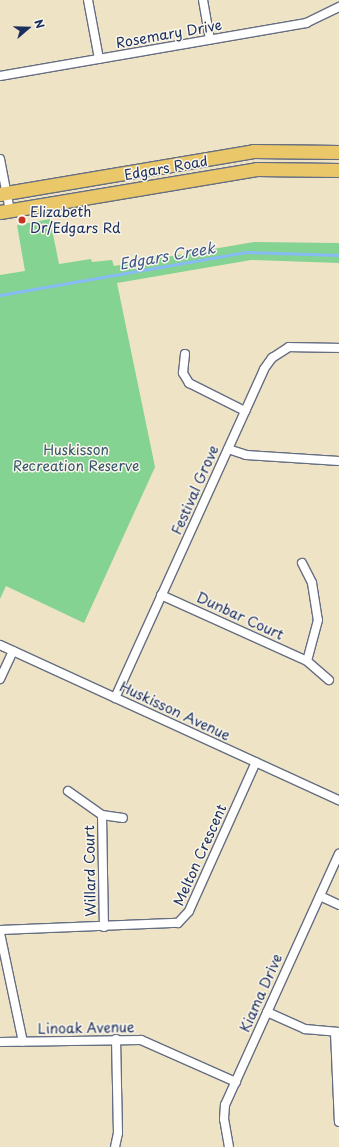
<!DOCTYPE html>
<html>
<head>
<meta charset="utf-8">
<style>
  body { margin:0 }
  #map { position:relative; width:339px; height:1147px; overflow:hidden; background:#eee3c5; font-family:"Playpen Sans",sans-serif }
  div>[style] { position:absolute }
  .green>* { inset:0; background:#84d392 }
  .stream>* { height:2.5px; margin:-1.25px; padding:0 1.25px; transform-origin:1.25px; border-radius:1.25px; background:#88bbf6 }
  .roads { filter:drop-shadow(1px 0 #656e82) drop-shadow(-1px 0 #656e82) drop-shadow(0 1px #656e82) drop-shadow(0 -1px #656e82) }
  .street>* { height:8px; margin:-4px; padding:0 4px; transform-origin:4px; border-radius:4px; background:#fff }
  .primary>* { height:13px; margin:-6.5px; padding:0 6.5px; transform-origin:6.5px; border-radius:6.5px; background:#eac769 }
  .dots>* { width:11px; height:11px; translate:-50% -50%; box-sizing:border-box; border:2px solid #fbf7ec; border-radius:50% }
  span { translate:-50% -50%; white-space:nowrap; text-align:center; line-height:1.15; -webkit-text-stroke:3px #fbf7ec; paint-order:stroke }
  .street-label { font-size:14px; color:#1b2f5e }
  .poi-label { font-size:14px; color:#1b2f5e }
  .left { translate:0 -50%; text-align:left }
  .park-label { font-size:14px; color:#35586b }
  .water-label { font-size:15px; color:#3c598c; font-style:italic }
  .north { position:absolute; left:8px; top:8px; width:40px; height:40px; -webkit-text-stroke:3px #fbf7ec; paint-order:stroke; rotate:70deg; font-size:11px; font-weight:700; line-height:16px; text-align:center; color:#1b2f5e }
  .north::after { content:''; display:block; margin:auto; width:14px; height:18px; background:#1b2f5e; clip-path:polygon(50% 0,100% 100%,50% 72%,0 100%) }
</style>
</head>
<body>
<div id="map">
  <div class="green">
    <div style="clip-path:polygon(50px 219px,59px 264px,91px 259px,92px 262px,112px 260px,114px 266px,254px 242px,339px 243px,339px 263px,251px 260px,117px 283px,155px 467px,84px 623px,6px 586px,0 599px,0 275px,25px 271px,17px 225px)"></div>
  </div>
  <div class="stream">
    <div style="left:0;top:295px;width:250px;rotate:-9.9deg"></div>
    <div style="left:246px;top:252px;width:93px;rotate:1.8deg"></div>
  </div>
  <div class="roads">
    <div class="street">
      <div style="left:88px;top:0;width:60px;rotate:79.4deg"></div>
      <div style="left:203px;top:0;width:40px;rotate:80deg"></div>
      <div style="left:0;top:76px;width:311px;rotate:-9.8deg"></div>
      <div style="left:306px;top:23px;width:37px;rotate:-26deg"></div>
      <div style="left:0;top:159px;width:53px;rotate:79.1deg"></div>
      <div style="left:185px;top:354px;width:19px;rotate:96deg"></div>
      <div style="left:183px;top:373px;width:12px;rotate:59deg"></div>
      <div style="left:189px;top:383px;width:63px;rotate:26.6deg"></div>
      <div style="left:228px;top:449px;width:19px;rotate:18deg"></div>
      <div style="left:246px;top:455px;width:93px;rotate:3.7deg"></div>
      <div style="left:302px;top:563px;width:22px;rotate:63deg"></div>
      <div style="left:312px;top:583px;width:37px;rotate:81deg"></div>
      <div style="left:318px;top:620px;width:42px;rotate:105deg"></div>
      <div style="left:161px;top:595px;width:160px;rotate:24.3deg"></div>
      <div style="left:307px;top:661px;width:29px;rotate:41deg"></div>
      <div style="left:0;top:645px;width:373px;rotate:24.6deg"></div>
      <div style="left:0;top:679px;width:31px;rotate:-65deg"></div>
      <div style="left:115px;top:698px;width:361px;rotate:-65.6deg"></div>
      <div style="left:264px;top:369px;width:14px;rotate:-54deg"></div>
      <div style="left:272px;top:358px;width:20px;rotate:-33deg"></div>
      <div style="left:289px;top:347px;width:50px;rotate:1.1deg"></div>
      <div style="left:68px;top:791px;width:42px;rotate:35.2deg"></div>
      <div style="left:102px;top:815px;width:112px;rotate:89deg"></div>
      <div style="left:102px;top:815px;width:21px;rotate:8deg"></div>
      <div style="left:320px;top:896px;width:21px;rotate:25deg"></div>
      <div style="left:0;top:930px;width:178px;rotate:-2.3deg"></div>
      <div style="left:178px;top:923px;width:16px;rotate:-47deg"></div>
      <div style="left:189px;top:911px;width:163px;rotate:-65.8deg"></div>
      <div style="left:0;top:933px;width:111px;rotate:78.1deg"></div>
      <div style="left:267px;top:1012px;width:42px;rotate:24.1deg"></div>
      <div style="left:305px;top:1029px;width:34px;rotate:5deg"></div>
      <div style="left:335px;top:1032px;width:90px;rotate:87.5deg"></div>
      <div style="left:0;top:1042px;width:141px;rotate:-0.8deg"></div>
      <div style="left:141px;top:1040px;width:104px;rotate:23.9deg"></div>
      <div style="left:115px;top:1147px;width:14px;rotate:-78deg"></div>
      <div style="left:118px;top:1133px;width:94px;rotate:-91.2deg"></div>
      <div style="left:229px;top:1147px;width:28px;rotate:-100deg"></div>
      <div style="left:224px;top:1119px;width:14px;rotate:-86deg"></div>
      <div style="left:225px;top:1105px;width:276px;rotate:-65.6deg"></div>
    </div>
    <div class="primary">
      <div style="left:0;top:194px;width:257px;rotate:-9.6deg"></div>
      <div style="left:253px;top:151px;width:86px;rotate:0.7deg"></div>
      <div style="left:0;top:212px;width:260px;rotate:-9.5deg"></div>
      <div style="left:256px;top:169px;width:83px;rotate:0.7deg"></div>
    </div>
  </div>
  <div class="dots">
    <div style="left:22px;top:220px;background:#c8321e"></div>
  </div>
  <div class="street-label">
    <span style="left:169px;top:34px;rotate:-10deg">Rosemary Drive</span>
    <span style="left:166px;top:168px;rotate:-10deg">Edgars Road</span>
    <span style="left:195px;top:490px;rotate:-66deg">Festival Grove</span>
    <span style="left:240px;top:616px;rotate:25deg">Dunbar Court</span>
    <span style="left:175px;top:711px;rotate:25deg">Huskisson Avenue</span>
    <span style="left:200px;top:855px;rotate:-66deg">Melton Crescent</span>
    <span style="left:90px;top:871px;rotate:-91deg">Willard Court</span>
    <span style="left:261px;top:993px;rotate:-66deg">Kiama Drive</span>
    <span style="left:86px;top:1028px;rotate:-1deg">Linoak Avenue</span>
  </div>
  <div class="poi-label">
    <span class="left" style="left:30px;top:220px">Elizabeth<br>Dr/Edgars Rd</span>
  </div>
  <div class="park-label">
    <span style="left:76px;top:458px">Huskisson<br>Recreation Reserve</span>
  </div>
  <div class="water-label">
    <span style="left:167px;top:255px;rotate:-10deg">Edgars Creek</span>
  </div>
  <div class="north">N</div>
</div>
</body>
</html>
